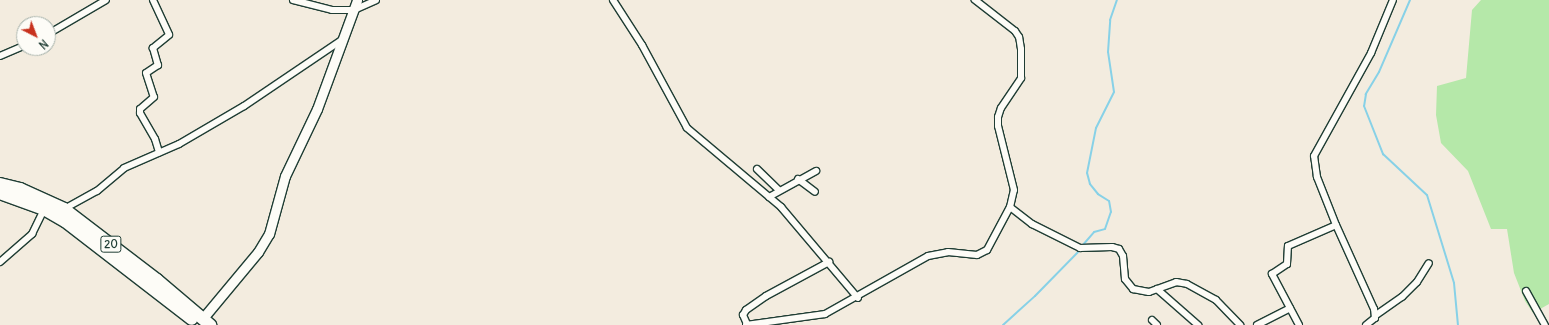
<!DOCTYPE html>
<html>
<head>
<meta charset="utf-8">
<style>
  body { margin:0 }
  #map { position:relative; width:1549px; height:325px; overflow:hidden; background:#f3ecdf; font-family:Delius,sans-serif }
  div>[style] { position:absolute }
  .green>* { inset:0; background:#b5e8a9 }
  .stream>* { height:2px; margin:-1px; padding:0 1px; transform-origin:1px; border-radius:1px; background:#87d1e7 }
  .roads { filter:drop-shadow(1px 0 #1f3d34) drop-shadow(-1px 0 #1f3d34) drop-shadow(0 1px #1f3d34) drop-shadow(0 -1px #1f3d34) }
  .street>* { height:6px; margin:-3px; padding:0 3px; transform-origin:3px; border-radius:3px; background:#fdfcf7 }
  .secondary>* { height:9px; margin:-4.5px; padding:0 4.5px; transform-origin:4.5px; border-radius:4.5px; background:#fdfcf7 }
  .highway>* { height:12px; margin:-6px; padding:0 6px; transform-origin:6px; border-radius:6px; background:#fdfcf7 }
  span { translate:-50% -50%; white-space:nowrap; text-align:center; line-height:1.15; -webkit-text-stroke:3px #fdfcf7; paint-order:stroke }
  .shield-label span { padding:1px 3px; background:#fdfcf7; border:1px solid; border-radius:3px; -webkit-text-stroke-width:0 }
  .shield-label { font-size:11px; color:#1f3d34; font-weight:700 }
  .north { position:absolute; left:16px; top:16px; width:40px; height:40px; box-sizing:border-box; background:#fdfcf7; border:1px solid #a4b0a9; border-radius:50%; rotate:138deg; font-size:11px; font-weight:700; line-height:16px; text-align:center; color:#1f3d34 }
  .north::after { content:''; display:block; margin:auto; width:14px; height:18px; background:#c8321e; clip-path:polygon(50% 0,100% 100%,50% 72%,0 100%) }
</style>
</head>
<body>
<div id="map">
  <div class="green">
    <div style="clip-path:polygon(1481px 0,1549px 0,1549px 304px,1533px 313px,1525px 301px,1514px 273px,1507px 229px,1491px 229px,1468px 171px,1441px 143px,1436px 115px,1437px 86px,1466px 78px,1472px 10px)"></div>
  </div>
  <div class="stream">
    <div style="left:1410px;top:0;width:78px;rotate:113.3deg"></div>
    <div style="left:1379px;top:72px;width:26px;rotate:121deg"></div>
    <div style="left:1366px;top:94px;width:12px;rotate:99deg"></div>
    <div style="left:1364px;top:106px;width:52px;rotate:68.4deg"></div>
    <div style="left:1383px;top:154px;width:60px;rotate:43deg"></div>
    <div style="left:1427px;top:195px;width:92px;rotate:72.9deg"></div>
    <div style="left:1454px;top:283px;width:42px;rotate:84.6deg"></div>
    <div style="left:1082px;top:246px;width:18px;rotate:-49deg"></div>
    <div style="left:1094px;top:232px;width:11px;rotate:-15deg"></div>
    <div style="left:1105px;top:229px;width:18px;rotate:-71deg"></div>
    <div style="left:1111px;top:212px;width:11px;rotate:-100deg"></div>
    <div style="left:1109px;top:201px;width:13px;rotate:-148deg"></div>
    <div style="left:1098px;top:194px;width:13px;rotate:-129deg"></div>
    <div style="left:1090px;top:184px;width:11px;rotate:-105deg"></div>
    <div style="left:1087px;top:173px;width:46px;rotate:-78.7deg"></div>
    <div style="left:1096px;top:128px;width:40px;rotate:-63.4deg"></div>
    <div style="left:1114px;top:92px;width:40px;rotate:-98.5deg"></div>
    <div style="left:1108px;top:52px;width:32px;rotate:-86deg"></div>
    <div style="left:1110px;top:20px;width:21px;rotate:-71deg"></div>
    <div style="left:1003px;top:325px;width:43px;rotate:-42.2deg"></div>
    <div style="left:1035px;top:296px;width:64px;rotate:-45.6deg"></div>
  </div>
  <div class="roads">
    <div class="street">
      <div style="left:153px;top:0;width:38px;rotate:65deg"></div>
      <div style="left:169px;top:35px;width:21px;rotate:141deg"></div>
      <div style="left:153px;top:48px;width:18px;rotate:74deg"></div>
      <div style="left:158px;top:65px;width:14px;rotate:146deg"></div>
      <div style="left:146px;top:73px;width:25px;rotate:72deg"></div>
      <div style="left:154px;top:97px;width:18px;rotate:139deg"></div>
      <div style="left:140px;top:109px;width:4px;rotate:90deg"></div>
      <div style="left:140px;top:113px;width:30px;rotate:60deg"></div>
      <div style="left:155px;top:139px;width:14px;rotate:73deg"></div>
      <div style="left:293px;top:0;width:40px;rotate:14.4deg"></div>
      <div style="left:332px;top:10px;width:22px"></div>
      <div style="left:354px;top:10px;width:24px;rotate:-24deg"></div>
      <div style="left:613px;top:0;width:54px;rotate:57.2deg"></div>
      <div style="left:642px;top:45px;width:94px;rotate:61.5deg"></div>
      <div style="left:687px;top:128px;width:123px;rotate:40deg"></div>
      <div style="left:781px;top:207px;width:119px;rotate:49.8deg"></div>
      <div style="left:48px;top:34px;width:67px;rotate:-30.4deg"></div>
      <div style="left:0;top:56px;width:26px;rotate:-23deg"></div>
      <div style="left:757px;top:169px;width:30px;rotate:44deg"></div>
      <div style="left:798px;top:179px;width:21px;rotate:37deg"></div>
      <div style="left:769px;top:197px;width:54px;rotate:-29deg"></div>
      <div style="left:1010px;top:207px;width:28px;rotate:38deg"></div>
      <div style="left:1032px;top:224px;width:54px;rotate:26.6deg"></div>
      <div style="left:1080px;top:248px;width:32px;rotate:-2deg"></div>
      <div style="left:1112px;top:247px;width:7px;rotate:16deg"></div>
      <div style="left:1119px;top:249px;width:8px;rotate:60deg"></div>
      <div style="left:1123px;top:256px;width:23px;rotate:85deg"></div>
      <div style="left:1125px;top:279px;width:13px;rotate:51deg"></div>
      <div style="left:1133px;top:289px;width:16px;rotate:11deg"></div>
      <div style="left:1149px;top:292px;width:29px;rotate:-20deg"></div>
      <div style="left:1176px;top:282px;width:11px;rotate:10deg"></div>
      <div style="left:1187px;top:284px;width:33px;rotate:29deg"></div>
      <div style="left:1216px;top:300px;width:35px;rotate:46deg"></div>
      <div style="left:64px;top:209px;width:38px;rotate:-29deg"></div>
      <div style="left:97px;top:191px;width:35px;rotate:-40deg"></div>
      <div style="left:124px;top:168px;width:60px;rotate:-23.6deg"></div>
      <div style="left:179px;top:144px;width:75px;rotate:-30.3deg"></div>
      <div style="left:244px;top:106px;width:118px;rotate:-34deg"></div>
      <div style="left:0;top:262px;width:43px;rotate:-41.2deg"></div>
      <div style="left:32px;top:234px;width:28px;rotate:-64deg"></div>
      <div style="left:1157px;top:289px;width:55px;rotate:41.3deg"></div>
      <div style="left:1526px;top:291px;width:39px;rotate:61deg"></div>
      <div style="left:1376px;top:315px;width:32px;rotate:-35deg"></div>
      <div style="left:1402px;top:297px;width:21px;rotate:-45deg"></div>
      <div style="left:1417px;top:282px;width:22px;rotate:-58deg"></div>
      <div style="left:1152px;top:320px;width:7px;rotate:45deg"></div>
      <div style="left:747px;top:324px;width:10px;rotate:-114deg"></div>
      <div style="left:743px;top:315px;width:6px;rotate:-59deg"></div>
      <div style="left:746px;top:310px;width:24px;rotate:-35deg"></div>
      <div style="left:766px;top:296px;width:72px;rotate:-28.4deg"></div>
      <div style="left:746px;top:325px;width:80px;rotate:-7.9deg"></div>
      <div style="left:825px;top:314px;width:118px;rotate:-29.4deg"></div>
      <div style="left:928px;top:256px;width:20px;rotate:-11deg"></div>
      <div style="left:948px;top:252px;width:29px;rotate:6deg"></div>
      <div style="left:977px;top:255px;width:11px;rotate:-27deg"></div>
      <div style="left:987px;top:250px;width:49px;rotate:-61.9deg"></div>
      <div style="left:1010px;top:207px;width:17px;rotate:-77deg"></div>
      <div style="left:1014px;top:190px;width:66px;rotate:-104deg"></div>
      <div style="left:998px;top:126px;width:9px;rotate:-90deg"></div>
      <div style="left:998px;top:117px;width:9px;rotate:-72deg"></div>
      <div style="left:1001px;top:108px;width:36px;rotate:-56deg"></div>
      <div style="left:1021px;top:78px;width:29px;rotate:-90deg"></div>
      <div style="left:1021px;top:49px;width:12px;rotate:-99deg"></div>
      <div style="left:1019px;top:37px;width:7px;rotate:-124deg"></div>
      <div style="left:1015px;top:31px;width:51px;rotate:-142.2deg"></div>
      <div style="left:1257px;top:325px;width:37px;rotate:-27deg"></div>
      <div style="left:1299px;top:325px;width:58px;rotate:-117.9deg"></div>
      <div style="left:1272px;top:274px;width:18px;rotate:-34deg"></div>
      <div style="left:1287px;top:264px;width:18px;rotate:-87deg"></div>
      <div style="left:1288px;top:246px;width:52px;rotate:-23.6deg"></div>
      <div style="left:1366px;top:325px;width:11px;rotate:-38deg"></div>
      <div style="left:1375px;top:318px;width:9px;rotate:-96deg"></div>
      <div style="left:1374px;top:309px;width:92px;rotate:-114.3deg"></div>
      <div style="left:1336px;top:225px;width:52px;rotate:-111.6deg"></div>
      <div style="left:1317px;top:177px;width:21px;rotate:-98deg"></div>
      <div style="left:1314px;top:156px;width:118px;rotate:-61deg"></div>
      <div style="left:1371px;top:53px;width:57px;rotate:-67.5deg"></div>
    </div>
    <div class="secondary">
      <div style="left:203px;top:318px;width:86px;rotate:-50.2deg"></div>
      <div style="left:258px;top:252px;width:21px;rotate:-59deg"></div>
      <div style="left:269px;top:234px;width:60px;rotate:-74.6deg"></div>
      <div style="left:285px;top:176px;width:74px;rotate:-64.5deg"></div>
      <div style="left:317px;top:109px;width:116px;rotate:-69.8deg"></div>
    </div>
    <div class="highway">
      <div style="left:0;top:184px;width:21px;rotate:14deg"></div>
      <div style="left:20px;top:189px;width:48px;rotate:24.4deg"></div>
      <div style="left:64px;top:209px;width:117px;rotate:37.4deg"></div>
      <div style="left:157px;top:280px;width:70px;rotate:40.3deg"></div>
      <div style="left:0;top:193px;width:47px;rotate:20deg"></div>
      <div style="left:44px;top:209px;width:24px;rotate:30deg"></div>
      <div style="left:65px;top:221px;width:160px;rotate:37.7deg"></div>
    </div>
  </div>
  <div class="shield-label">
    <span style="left:111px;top:244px">20</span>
  </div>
  <div class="north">N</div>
</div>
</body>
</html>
